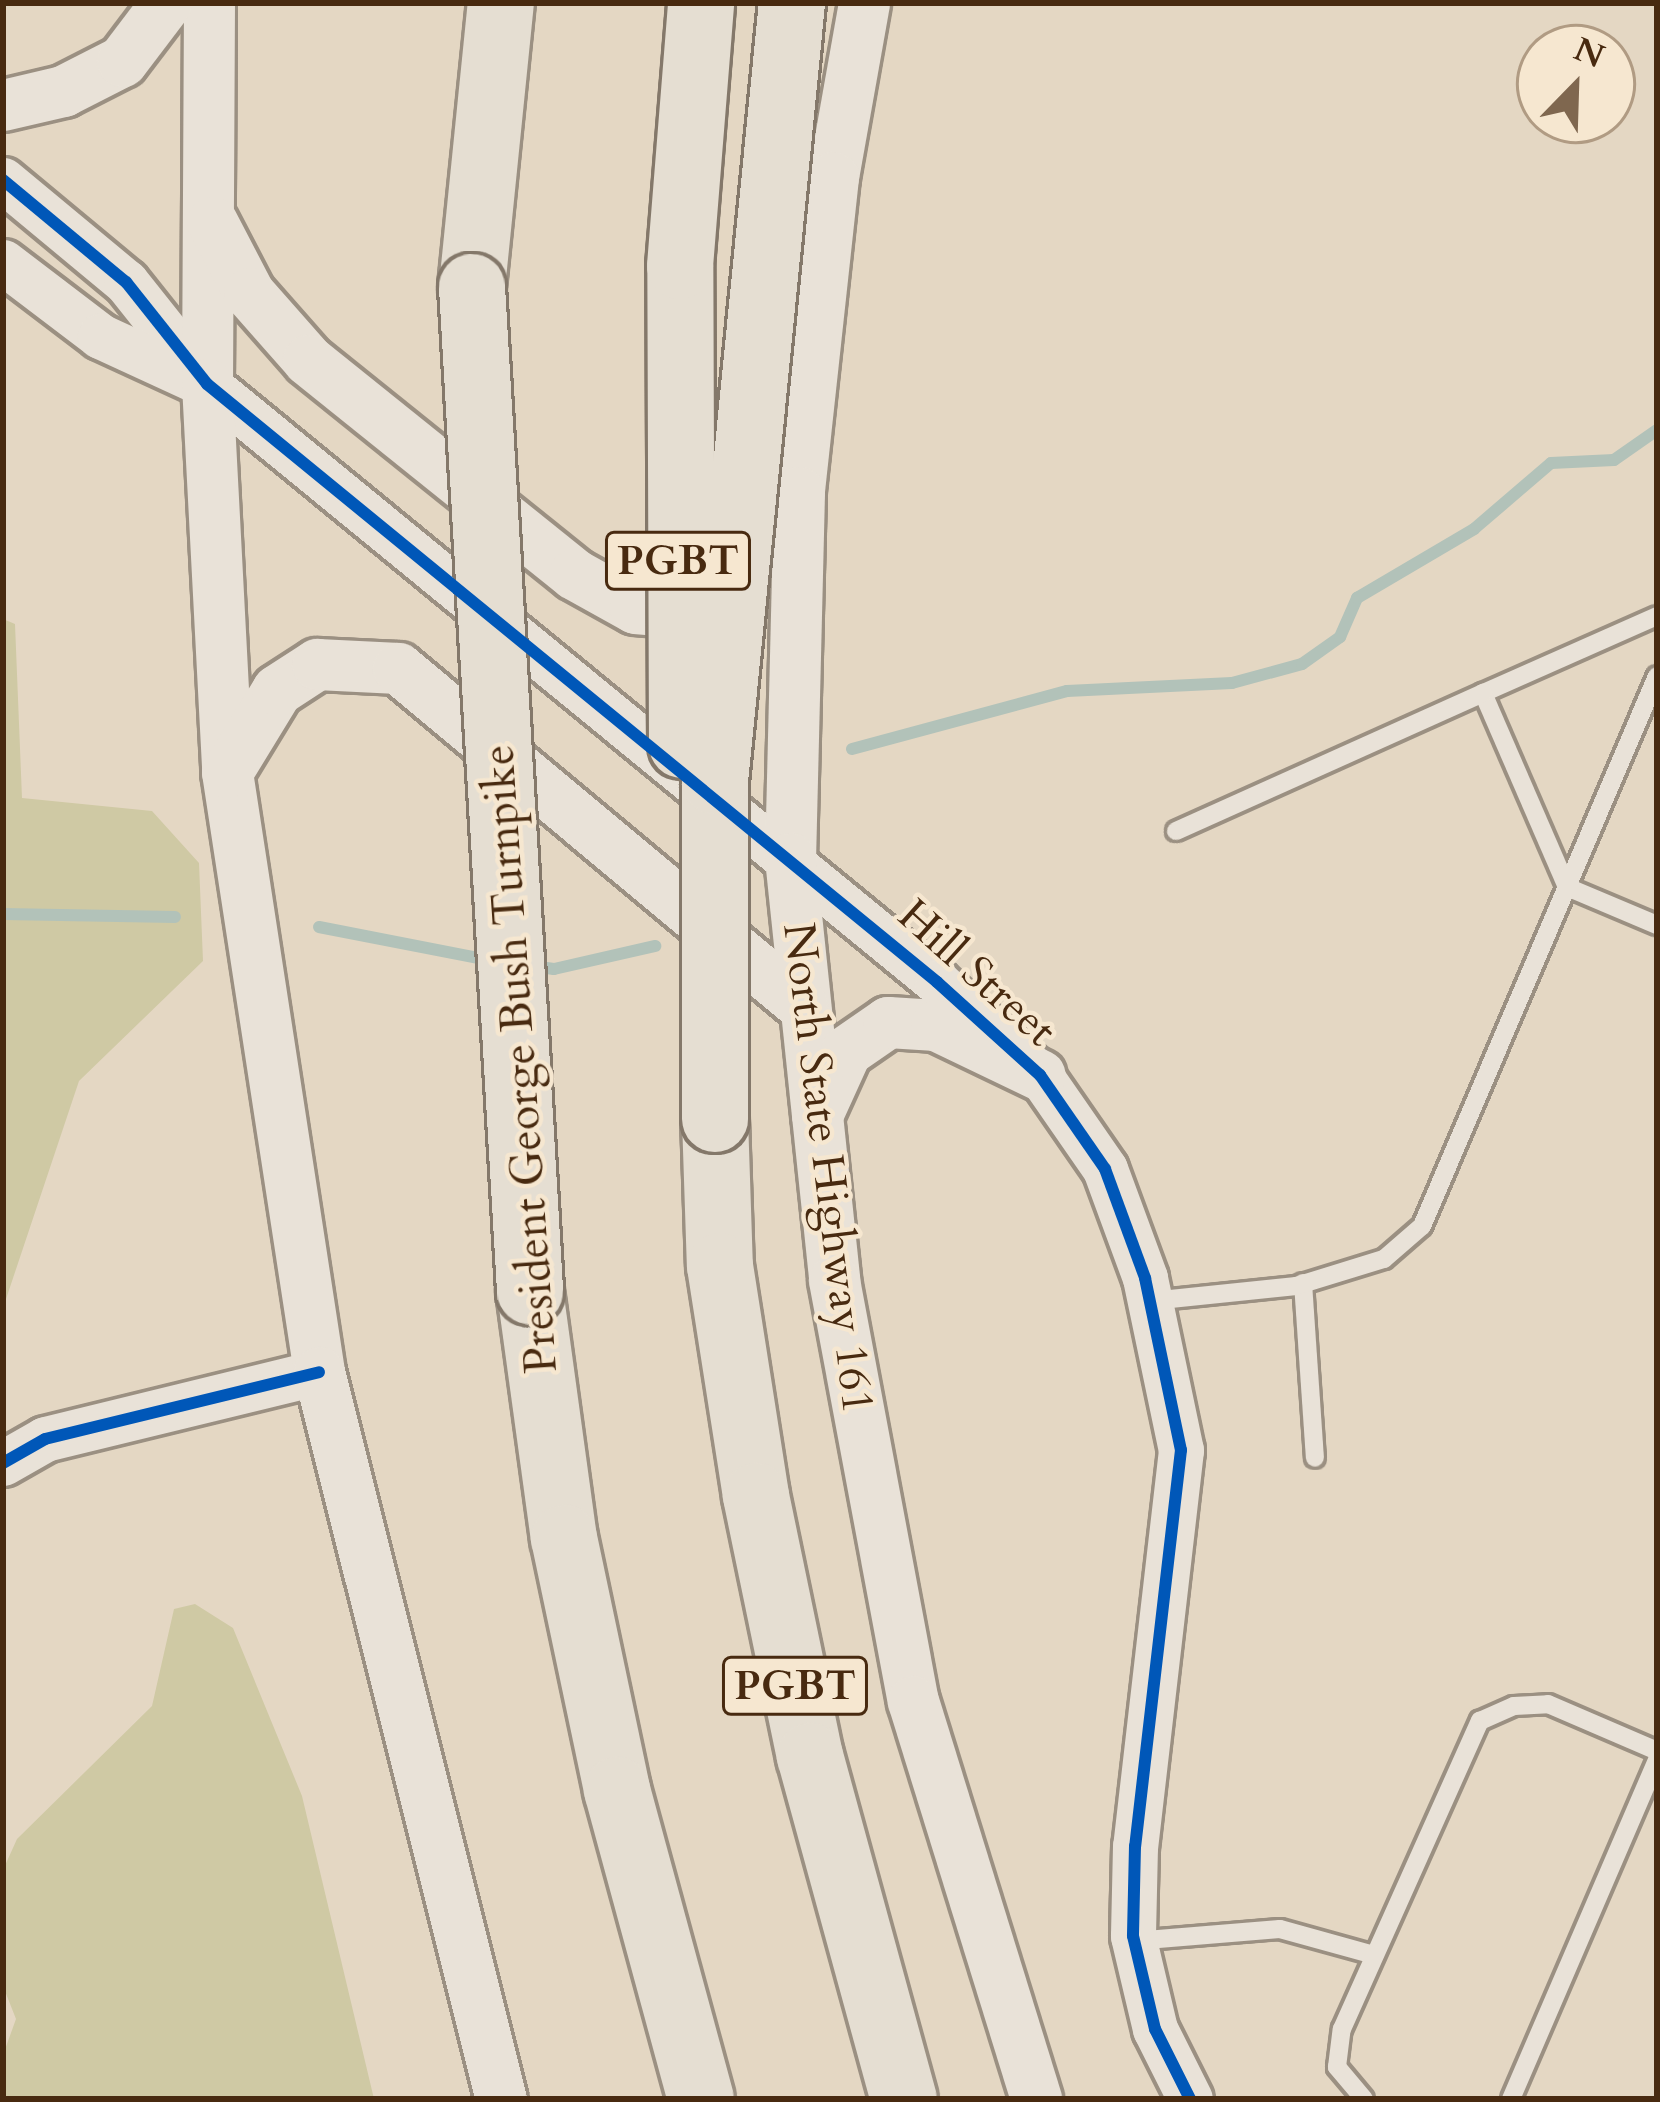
<!DOCTYPE html>
<html>
<head>
<meta charset="utf-8">
<style>
  body { margin:0 }
  #map { position:relative; width:1660px; height:2102px; overflow:hidden; background:#e4d7c3; font-family:Cardo,serif }
  div>[style] { position:absolute }
  .green>* { inset:0; background:#cfc9a4 }
  .stream>* { height:12px; margin:-6px; padding:0 6px; transform-origin:6px; border-radius:6px; background:#b2c2b9 }
  .roads { filter:drop-shadow(3px 0 #9b9082) drop-shadow(-3px 0 #9b9082) drop-shadow(0 3px #9b9082) drop-shadow(0 -3px #9b9082) }
  .service>* { height:18px; margin:-9px; padding:0 9px; transform-origin:9px; border-radius:9px; background:#e9e2d8 }
  .tertiary>* { height:45px; margin:-22.5px; padding:0 22.5px; transform-origin:22.5px; border-radius:22.5px; background:#e9e2d8 }
  .secondary>* { height:51px; margin:-25.5px; padding:0 25.5px; transform-origin:25.5px; border-radius:25.5px; background:#e9e2d8 }
  .motorway>* { height:66px; margin:-33px; padding:0 33px; transform-origin:33px; border-radius:33px; background:#e5ded2 }
  .bridges { filter:drop-shadow(3px 0 #84786a) drop-shadow(-3px 0 #84786a) drop-shadow(0 3px #84786a) drop-shadow(0 -3px #84786a) }
  .motorway-bridge>* { height:66px; margin:-33px; padding:0 33px; transform-origin:33px; border-radius:33px; background:#e5ded2 }
  .cycleway>* { height:12px; margin:-6px; padding:0 6px; transform-origin:6px; border-radius:6px; background:#0057b8 }
  span { translate:-50% -50%; white-space:nowrap; text-align:center; line-height:1.15; -webkit-text-stroke:9px #f6e7d0; paint-order:stroke }
  .shield-label span { padding:3px 9px; background:#f6e7d0; border:3px solid; border-radius:9px; -webkit-text-stroke-width:0 }
  .shield-label { font-size:42px; color:#482a10; font-weight:700 }
  .street-label { font-size:45px; color:#482a10 }
  .frame { position:absolute; inset:0; border:6px solid #482a10; pointer-events:none }
  .north { position:absolute; left:1516px; top:24px; width:120px; height:120px; box-sizing:border-box; background:#f6e7d0; border:3px solid #b09b83; border-radius:50%; rotate:23deg; font-size:33px; font-weight:700; line-height:48px; text-align:center; color:#482a10 }
  .north::after { content:''; display:block; margin:auto; width:42px; height:54px; background:#7f674f; clip-path:polygon(50% 0,100% 100%,50% 72%,0 100%) }
</style>
</head>
<body>
<div id="map">
  <div class="green">
    <div style="clip-path:polygon(3px 619px,15px 624px,22px 798px,152px 811px,199px 863px,203px 961px,79px 1081px,3px 1308px)"></div>
    <div style="clip-path:polygon(195px 1604px,233px 1628px,302px 1796px,374px 2099px,3px 2099px,3px 2055px,16px 2019px,3px 1986px,3px 1870px,17px 1839px,152px 1706px,174px 1609px)"></div>
  </div>
  <div class="stream">
    <div style="left:852px;top:749px;width:223px;rotate:-15.1deg"></div>
    <div style="left:1067px;top:691px;width:165px;rotate:-2.8deg"></div>
    <div style="left:1232px;top:683px;width:73px;rotate:-15.2deg"></div>
    <div style="left:1302px;top:664px;width:47px;rotate:-35.4deg"></div>
    <div style="left:1340px;top:637px;width:43px;rotate:-66.4deg"></div>
    <div style="left:1357px;top:598px;width:136px;rotate:-30.5deg"></div>
    <div style="left:1474px;top:529px;width:101px;rotate:-40.6deg"></div>
    <div style="left:1551px;top:463px;width:63px;rotate:-2.7deg"></div>
    <div style="left:1614px;top:460px;width:52px;rotate:-34.9deg"></div>
    <div style="left:3px;top:914px;width:172px;rotate:1deg"></div>
    <div style="left:319px;top:927px;width:172px;rotate:11deg"></div>
    <div style="left:532px;top:966px;width:22px;rotate:8deg"></div>
    <div style="left:554px;top:969px;width:104px;rotate:-12.8deg"></div>
  </div>
  <div class="roads">
    <div class="service">
      <div style="left:1657px;top:616px;width:190px;rotate:156.1deg"></div>
      <div style="left:1483px;top:693px;width:211px;rotate:66.6deg"></div>
      <div style="left:1567px;top:887px;width:98px;rotate:22.9deg"></div>
      <div style="left:1176px;top:831px;width:337px;rotate:-24.2deg"></div>
      <div style="left:1303px;top:1283px;width:175px;rotate:86.1deg"></div>
      <div style="left:1151px;top:1301px;width:146px;rotate:-5.9deg"></div>
      <div style="left:1296px;top:1286px;width:92px;rotate:-17.1deg"></div>
      <div style="left:1384px;top:1259px;width:50px;rotate:-41deg"></div>
      <div style="left:1422px;top:1226px;width:598px;rotate:-66.86deg"></div>
      <div style="left:1134px;top:1941px;width:146px;rotate:-4.7deg"></div>
      <div style="left:1280px;top:1929px;width:98px;rotate:15.5deg"></div>
      <div style="left:1364px;top:2099px;width:42px;rotate:-130.2deg"></div>
      <div style="left:1337px;top:2067px;width:38px;rotate:-83deg"></div>
      <div style="left:1342px;top:2029px;width:338px;rotate:-65.9deg"></div>
      <div style="left:1480px;top:1721px;width:37px;rotate:-24deg"></div>
      <div style="left:1514px;top:1706px;width:34px;rotate:-3deg"></div>
      <div style="left:1548px;top:1704px;width:119px;rotate:23.3deg"></div>
      <div style="left:1511px;top:2099px;width:369px;rotate:-66.7deg"></div>
    </div>
    <div class="tertiary">
      <div style="left:3px;top:180px;width:160px;rotate:39.7deg"></div>
      <div style="left:126px;top:282px;width:130px;rotate:51.5deg"></div>
      <div style="left:207px;top:384px;width:944px;rotate:39.32deg"></div>
      <div style="left:937px;top:982px;width:139px;rotate:42.1deg"></div>
      <div style="left:1040px;top:1075px;width:114px;rotate:55.3deg"></div>
      <div style="left:1105px;top:1169px;width:116px;rotate:69.8deg"></div>
      <div style="left:1145px;top:1278px;width:176px;rotate:78.2deg"></div>
      <div style="left:1181px;top:1450px;width:399px;rotate:96.6deg"></div>
      <div style="left:1135px;top:1846px;width:90px;rotate:91.3deg"></div>
      <div style="left:1133px;top:1936px;width:96px;rotate:76.7deg"></div>
      <div style="left:1155px;top:2029px;width:78px;rotate:63.4deg"></div>
      <div style="left:3px;top:262px;width:122px;rotate:37.3deg"></div>
      <div style="left:100px;top:336px;width:108px;rotate:24.7deg"></div>
      <div style="left:3px;top:1463px;width:48px;rotate:-29.7deg"></div>
      <div style="left:45px;top:1439px;width:282px;rotate:-13.7deg"></div>
    </div>
    <div class="secondary">
      <div style="left:209px;top:3px;width:381px;rotate:90.3deg"></div>
      <div style="left:207px;top:384px;width:389px;rotate:87deg"></div>
      <div style="left:227px;top:772px;width:607px;rotate:81.28deg"></div>
      <div style="left:319px;top:1372px;width:749px;rotate:75.95deg"></div>
      <div style="left:864px;top:3px;width:177px;rotate:100.1deg"></div>
      <div style="left:833px;top:177px;width:317px;rotate:96.2deg"></div>
      <div style="left:799px;top:492px;width:366px;rotate:91.4deg"></div>
      <div style="left:790px;top:858px;width:424px;rotate:84deg"></div>
      <div style="left:834px;top:1280px;width:428px;rotate:79.4deg"></div>
      <div style="left:913px;top:1701px;width:417px;rotate:72.8deg"></div>
      <div style="left:3px;top:105px;width:62px;rotate:-13.1deg"></div>
      <div style="left:63px;top:91px;width:66px;rotate:-27deg"></div>
      <div style="left:122px;top:61px;width:73px;rotate:-52.8deg"></div>
      <div style="left:212px;top:222px;width:80px;rotate:62.5deg"></div>
      <div style="left:249px;top:293px;width:89px;rotate:48.6deg"></div>
      <div style="left:308px;top:360px;width:341px;rotate:38.8deg"></div>
      <div style="left:574px;top:574px;width:70px;rotate:29.1deg"></div>
      <div style="left:635px;top:608px;width:57px;rotate:5deg"></div>
      <div style="left:692px;top:613px;width:27px;rotate:-28deg"></div>
      <div style="left:227px;top:772px;width:96px;rotate:-58.6deg"></div>
      <div style="left:277px;top:690px;width:48px;rotate:-33deg"></div>
      <div style="left:317px;top:664px;width:81px;rotate:2.8deg"></div>
      <div style="left:398px;top:668px;width:526px;rotate:39.83deg"></div>
      <div style="left:817px;top:1115px;width:70px;rotate:-65.6deg"></div>
      <div style="left:846px;top:1051px;width:51px;rotate:-34.6deg"></div>
      <div style="left:888px;top:1022px;width:48px;rotate:3.6deg"></div>
      <div style="left:936px;top:1025px;width:115px;rotate:25.7deg"></div>
    </div>
    <div class="motorway">
      <div style="left:472px;top:287px;width:285px;rotate:-84.2deg"></div>
      <div style="left:715px;top:1119px;width:147px;rotate:88.1deg"></div>
      <div style="left:720px;top:1266px;width:233px;rotate:81.1deg"></div>
      <div style="left:756px;top:1496px;width:266px;rotate:78.3deg"></div>
      <div style="left:810px;top:1756px;width:356px;rotate:74.7deg"></div>
      <div style="left:530px;top:1291px;width:249px;rotate:82.2deg"></div>
      <div style="left:564px;top:1538px;width:258px;rotate:78.1deg"></div>
      <div style="left:617px;top:1790px;width:320px;rotate:74.8deg"></div>
    </div>
  </div>
  <div class="bridges">
    <div class="motorway-bridge">
      <div style="left:472px;top:287px;width:1006px;rotate:86.69deg"></div>
      <div style="left:682px;top:745px;width:479px;rotate:-90.2deg"></div>
      <div style="left:680px;top:266px;width:264px;rotate:-85.4deg"></div>
      <div style="left:715px;top:1119px;width:338px;rotate:-90deg"></div>
      <div style="left:715px;top:781px;width:782px;rotate:-84.35deg"></div>
    </div>
  </div>
  <div class="cycleway">
    <div style="left:3px;top:180px;width:160px;rotate:39.7deg"></div>
    <div style="left:126px;top:282px;width:130px;rotate:51.5deg"></div>
    <div style="left:207px;top:384px;width:944px;rotate:39.32deg"></div>
    <div style="left:937px;top:982px;width:139px;rotate:42.1deg"></div>
    <div style="left:1040px;top:1075px;width:114px;rotate:55.3deg"></div>
    <div style="left:1105px;top:1169px;width:116px;rotate:69.8deg"></div>
    <div style="left:1145px;top:1278px;width:176px;rotate:78.2deg"></div>
    <div style="left:1181px;top:1450px;width:399px;rotate:96.6deg"></div>
    <div style="left:1135px;top:1846px;width:90px;rotate:91.3deg"></div>
    <div style="left:1133px;top:1936px;width:96px;rotate:76.7deg"></div>
    <div style="left:1155px;top:2029px;width:78px;rotate:63.4deg"></div>
    <div style="left:3px;top:1463px;width:48px;rotate:-29.7deg"></div>
    <div style="left:45px;top:1439px;width:282px;rotate:-13.7deg"></div>
  </div>
  <div class="shield-label">
    <span style="left:678px;top:561px">PGBT</span>
    <span style="left:795px;top:1686px">PGBT</span>
  </div>
  <div class="street-label">
    <span style="left:977px;top:973px;rotate:42deg">Hill Street</span>
    <span style="left:520px;top:1059px;rotate:-94deg">President George Bush Turnpike</span>
    <span style="left:828px;top:1168px;rotate:83deg">North State Highway 161</span>
  </div>
  <div class="frame"></div>
  <div class="north">N</div>
</div>
</body>
</html>
